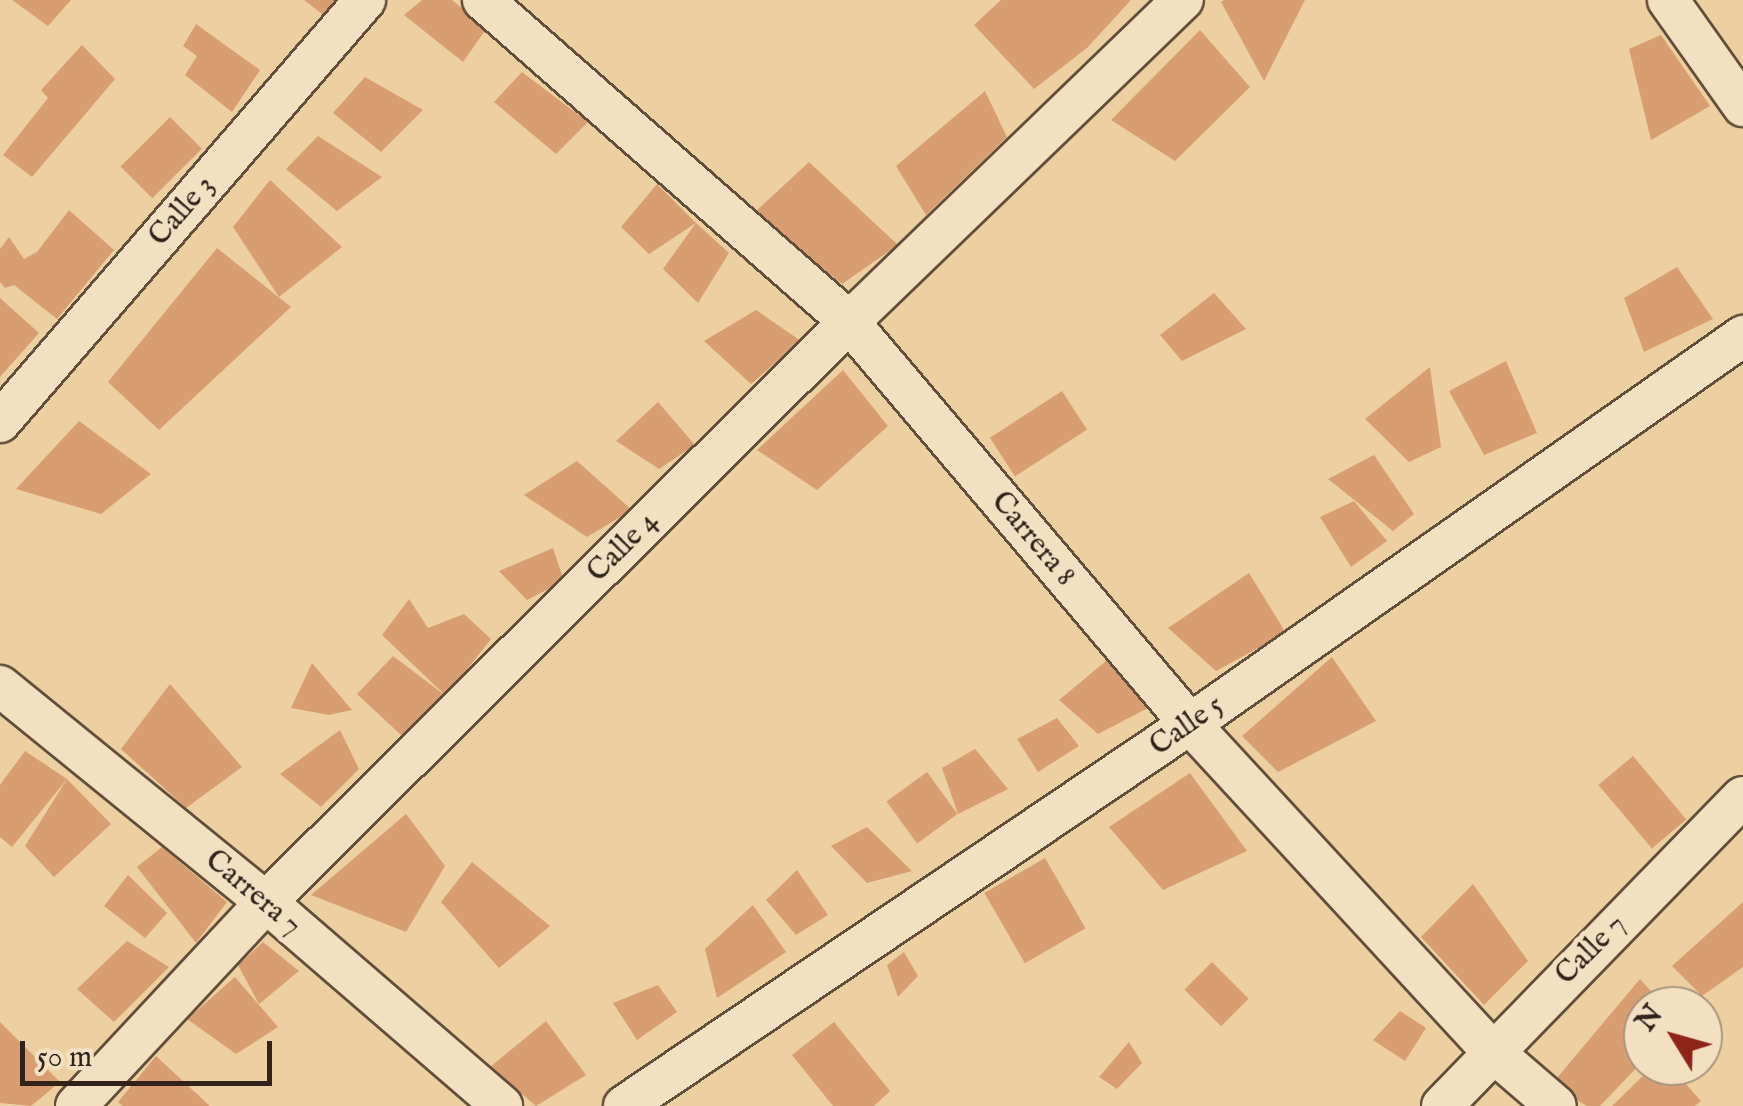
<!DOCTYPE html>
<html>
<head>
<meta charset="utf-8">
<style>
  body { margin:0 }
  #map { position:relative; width:1743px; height:1106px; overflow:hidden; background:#edd0a1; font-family:"IM FELL English",serif }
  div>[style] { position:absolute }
  .building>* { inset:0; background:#d89e71; transform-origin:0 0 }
  .roads { filter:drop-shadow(2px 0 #614e3c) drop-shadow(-2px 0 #614e3c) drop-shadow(0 2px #614e3c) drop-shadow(0 -2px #614e3c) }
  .minor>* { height:40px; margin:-20px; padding:0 20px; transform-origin:20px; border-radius:20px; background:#f3e0c2 }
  span { translate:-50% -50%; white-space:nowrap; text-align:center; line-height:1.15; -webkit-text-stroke:10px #f3e0c2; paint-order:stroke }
  .street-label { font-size:30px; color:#32231a }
  .north { position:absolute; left:1623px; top:986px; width:100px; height:100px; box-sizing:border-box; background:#f3e0c2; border:2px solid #a6947f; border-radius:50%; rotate:307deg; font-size:28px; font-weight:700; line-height:40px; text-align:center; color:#32231a }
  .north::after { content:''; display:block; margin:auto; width:35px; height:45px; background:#8f2418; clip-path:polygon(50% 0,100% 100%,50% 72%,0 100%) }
  .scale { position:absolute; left:20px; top:1041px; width:252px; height:45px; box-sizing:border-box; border:5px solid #32231a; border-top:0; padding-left:12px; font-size:30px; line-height:35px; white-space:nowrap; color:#32231a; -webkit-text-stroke:8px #f3e0c2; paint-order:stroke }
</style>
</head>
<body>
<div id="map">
  <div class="building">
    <div style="clip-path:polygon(12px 0,71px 0,48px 26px)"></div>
    <div style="clip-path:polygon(304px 0,349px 0,331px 21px)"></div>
    <div style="clip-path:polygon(422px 0,452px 0,487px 28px,463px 62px,404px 15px)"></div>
    <div style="clip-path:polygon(1001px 0,1131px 0,1087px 48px,1034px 89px,974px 25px)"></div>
    <div style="clip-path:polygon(1224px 0,1305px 0,1264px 81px,1221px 2px)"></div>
    <div style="clip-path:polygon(196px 24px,260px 70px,232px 112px,185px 75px,197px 56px,183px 46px)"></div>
    <div style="clip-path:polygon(1200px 30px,1250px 87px,1175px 161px,1111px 120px)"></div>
    <div style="clip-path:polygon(1661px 35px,1710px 106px,1651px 140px,1629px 49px)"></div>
    <div style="clip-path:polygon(82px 45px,115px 79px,32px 177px,3px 155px,48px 98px,41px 90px)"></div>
    <div style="clip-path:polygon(522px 72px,588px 122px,556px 154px,494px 102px)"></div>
    <div style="clip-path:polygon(365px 77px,423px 110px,381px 152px,333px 113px)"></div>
    <div style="clip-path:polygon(985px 91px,1007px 137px,926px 215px,896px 166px)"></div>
    <div style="left:170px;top:117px;width:45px;height:70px;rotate:45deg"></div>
    <div style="clip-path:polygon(318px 136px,382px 177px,337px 211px,286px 169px)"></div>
    <div style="clip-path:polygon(809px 162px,898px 245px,842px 284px,755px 212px)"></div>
    <div style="clip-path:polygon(270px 180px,342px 247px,279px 297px,233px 227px)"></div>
    <div style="clip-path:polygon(657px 184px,696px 223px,649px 254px,621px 227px)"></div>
    <div style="clip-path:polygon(69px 210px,114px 250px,57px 319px,14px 285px,5px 288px,0 282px,0 249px,9px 237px,24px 259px,37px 252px)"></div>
    <div style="clip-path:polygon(696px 223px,729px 253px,698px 303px,663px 269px)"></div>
    <div style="clip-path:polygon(217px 248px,291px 307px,159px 430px,108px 382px)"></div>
    <div style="clip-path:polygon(1677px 267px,1713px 319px,1644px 352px,1624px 298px)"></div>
    <div style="clip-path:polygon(1214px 293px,1246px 329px,1182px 361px,1160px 335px)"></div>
    <div style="clip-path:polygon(0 298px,39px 333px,0 377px)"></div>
    <div style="clip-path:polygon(756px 310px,801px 341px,751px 384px,704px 341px)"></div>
    <div style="clip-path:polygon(1506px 361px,1537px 433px,1484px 455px,1449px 391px)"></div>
    <div style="clip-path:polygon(1430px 367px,1441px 447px,1409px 462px,1365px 419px)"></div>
    <div style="clip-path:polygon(843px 370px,888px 426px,817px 490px,757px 450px)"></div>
    <div style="left:1062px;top:391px;width:46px;height:86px;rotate:57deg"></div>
    <div style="clip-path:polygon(658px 402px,695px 445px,659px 469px,616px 441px)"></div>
    <div style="clip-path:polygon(79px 421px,151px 474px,101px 514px,16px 489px)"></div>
    <div style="clip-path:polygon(1374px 455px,1414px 514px,1393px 531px,1328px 479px)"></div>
    <div style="clip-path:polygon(577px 461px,632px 510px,587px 537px,524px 495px)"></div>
    <div style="clip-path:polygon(1354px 501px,1387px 541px,1351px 567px,1320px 517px)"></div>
    <div style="clip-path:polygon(553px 548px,564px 581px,527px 600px,499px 571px)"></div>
    <div style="clip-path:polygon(1249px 573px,1286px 633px,1216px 671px,1168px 628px)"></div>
    <div style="clip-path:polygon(409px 599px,428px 628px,464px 614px,491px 639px,446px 696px,382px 635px)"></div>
    <div style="clip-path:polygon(1124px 646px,1150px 707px,1098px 734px,1059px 700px)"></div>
    <div style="clip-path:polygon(393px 656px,446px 696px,402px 736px,357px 694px)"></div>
    <div style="clip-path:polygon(1332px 657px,1376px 721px,1278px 772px,1242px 736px)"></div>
    <div style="clip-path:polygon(312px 663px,352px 710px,329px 715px,291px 708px)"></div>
    <div style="clip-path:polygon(170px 684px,242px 767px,186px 808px,121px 749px)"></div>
    <div style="clip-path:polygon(1057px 718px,1079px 746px,1038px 772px,1017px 739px)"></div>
    <div style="clip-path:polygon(340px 730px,359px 769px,321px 807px,280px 774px)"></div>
    <div style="clip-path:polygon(975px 749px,1008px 789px,958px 814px,942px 768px)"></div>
    <div style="clip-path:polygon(25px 751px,67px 779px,12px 847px,0 837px,0 785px)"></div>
    <div style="left:1633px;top:756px;width:83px;height:45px;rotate:50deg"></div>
    <div style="left:927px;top:772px;width:52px;height:50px;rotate:54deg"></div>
    <div style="clip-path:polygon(1190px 773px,1247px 851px,1163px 890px,1109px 827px)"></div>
    <div style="clip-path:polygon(67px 779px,111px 824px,54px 877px,25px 846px)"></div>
    <div style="clip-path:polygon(406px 814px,445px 866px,406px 932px,311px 895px)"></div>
    <div style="clip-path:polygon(867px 827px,912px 871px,867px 883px,831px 846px)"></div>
    <div style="clip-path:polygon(162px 847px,227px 902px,196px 943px,137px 867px)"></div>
    <div style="left:1045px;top:858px;width:81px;height:70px;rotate:60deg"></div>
    <div style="clip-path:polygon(472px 862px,550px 926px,499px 968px,441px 902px)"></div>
    <div style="clip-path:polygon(797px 870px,828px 915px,796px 935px,766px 900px)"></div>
    <div style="clip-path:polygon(128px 875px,167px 913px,145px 938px,104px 906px)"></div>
    <div style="clip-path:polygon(1473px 884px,1528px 961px,1484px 1005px,1421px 937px)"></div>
    <div style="clip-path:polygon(1743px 902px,1743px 967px,1702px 996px,1672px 966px)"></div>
    <div style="clip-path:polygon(753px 905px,786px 952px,717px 998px,705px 949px)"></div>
    <div style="clip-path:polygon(127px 941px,169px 967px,114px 1022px,77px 989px)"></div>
    <div style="clip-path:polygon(263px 942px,299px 971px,259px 1004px,238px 965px)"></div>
    <div style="clip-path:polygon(904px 952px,918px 976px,898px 997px,887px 965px)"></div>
    <div style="left:1212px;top:962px;width:52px;height:39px;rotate:45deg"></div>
    <div style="clip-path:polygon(235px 977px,278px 1027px,236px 1054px,187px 1019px)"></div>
    <div style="clip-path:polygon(1640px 979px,1664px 1006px,1643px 1006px,1643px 1061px,1600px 1106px,1587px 1106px,1551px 1085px)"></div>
    <div style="clip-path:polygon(658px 985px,677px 1012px,637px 1040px,613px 1003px)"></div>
    <div style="clip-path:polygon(1400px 1011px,1426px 1028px,1405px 1061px,1373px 1040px)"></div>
    <div style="clip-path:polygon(546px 1021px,586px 1075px,536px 1106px,490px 1067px)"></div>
    <div style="clip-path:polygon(0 1022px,60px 1082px,31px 1106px,0 1103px)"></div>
    <div style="clip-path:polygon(834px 1022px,890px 1091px,874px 1106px,833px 1106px,792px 1055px)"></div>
    <div style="clip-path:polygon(1129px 1042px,1142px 1063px,1117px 1089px,1099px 1077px)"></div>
    <div style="clip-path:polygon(156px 1056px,210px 1106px,123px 1106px,118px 1102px)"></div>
    <div style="clip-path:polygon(1653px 1066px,1670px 1066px,1701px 1101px,1695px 1106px,1612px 1106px)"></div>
  </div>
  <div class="roads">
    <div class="minor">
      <div style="left:483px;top:0;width:487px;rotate:41.3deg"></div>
      <div style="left:849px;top:322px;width:527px;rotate:49.69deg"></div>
      <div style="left:1190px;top:724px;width:445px;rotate:47.3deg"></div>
      <div style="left:1492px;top:1051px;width:84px;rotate:40.7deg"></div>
      <div style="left:1668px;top:0;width:130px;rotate:54.7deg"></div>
      <div style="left:0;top:422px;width:558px;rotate:-49.14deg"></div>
      <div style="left:0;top:686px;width:343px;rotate:39.1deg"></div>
      <div style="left:266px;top:902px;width:312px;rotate:40.8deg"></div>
      <div style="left:76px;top:1106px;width:279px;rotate:-47deg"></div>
      <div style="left:266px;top:902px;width:822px;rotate:-44.85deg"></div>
      <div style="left:849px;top:322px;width:464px;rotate:-44deg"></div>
      <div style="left:624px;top:1106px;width:683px;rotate:-34.02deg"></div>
      <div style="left:1190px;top:724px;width:676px;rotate:-35.05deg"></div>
      <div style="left:1442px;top:1106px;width:431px;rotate:-45.8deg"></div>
    </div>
  </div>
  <div class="street-label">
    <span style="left:182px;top:211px;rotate:-49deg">Calle 3</span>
    <span style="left:1033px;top:539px;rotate:50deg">Carrera 8</span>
    <span style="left:623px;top:547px;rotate:-45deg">Calle 4</span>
    <span style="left:1187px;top:726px;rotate:-35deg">Calle 5</span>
    <span style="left:253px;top:893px;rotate:40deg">Carrera 7</span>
    <span style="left:1591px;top:950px;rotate:-45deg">Calle 7</span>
  </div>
  <div class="north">N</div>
  <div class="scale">50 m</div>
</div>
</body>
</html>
